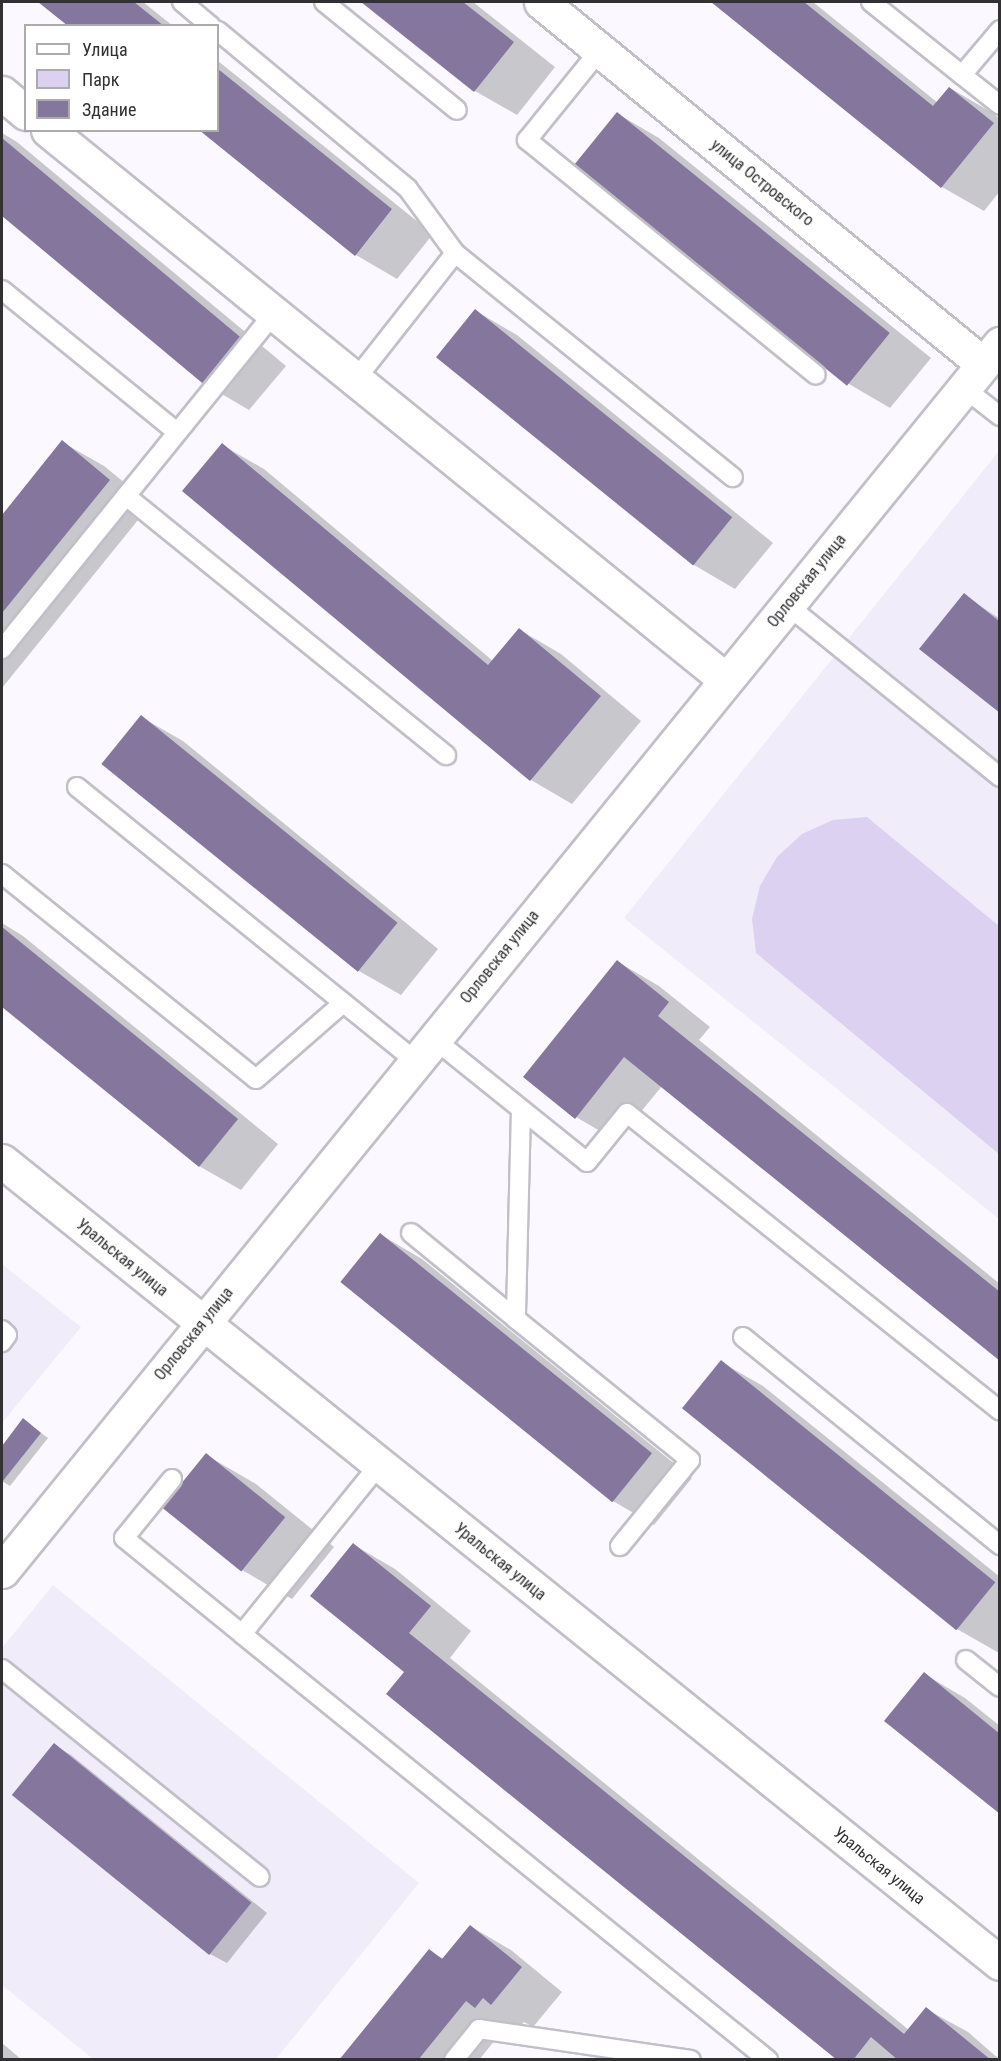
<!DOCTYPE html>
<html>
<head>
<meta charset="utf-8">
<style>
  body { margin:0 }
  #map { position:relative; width:1001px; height:2061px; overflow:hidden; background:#fbf9ff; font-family:"Roboto Condensed",sans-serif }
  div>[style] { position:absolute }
  .built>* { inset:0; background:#f0ecf9 }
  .green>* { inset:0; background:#dcd1f1 }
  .shadow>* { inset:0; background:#0003 }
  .building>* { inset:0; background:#84769c; transform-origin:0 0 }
  .roads { filter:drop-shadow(2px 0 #c2bfc8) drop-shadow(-2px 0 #c2bfc8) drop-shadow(0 2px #c2bfc8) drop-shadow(0 -2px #c2bfc8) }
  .service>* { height:18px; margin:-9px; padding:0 9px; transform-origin:9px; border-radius:9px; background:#fff }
  .minor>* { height:33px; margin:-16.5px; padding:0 16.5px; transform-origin:16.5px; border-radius:16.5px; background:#fff }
  .tertiary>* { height:33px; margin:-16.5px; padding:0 16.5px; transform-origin:16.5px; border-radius:16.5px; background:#fff }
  span { translate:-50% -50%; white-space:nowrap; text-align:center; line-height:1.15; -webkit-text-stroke:4.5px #fff; paint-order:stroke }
  .street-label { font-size:16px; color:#313033 }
  .frame { position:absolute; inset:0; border:3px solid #313033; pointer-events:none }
  .legend { position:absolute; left:24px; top:24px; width:195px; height:108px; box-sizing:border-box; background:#fff; border:2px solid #adacad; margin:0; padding:8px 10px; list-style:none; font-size:18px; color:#313033 }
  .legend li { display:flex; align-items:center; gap:12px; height:30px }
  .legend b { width:30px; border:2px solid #adacad }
</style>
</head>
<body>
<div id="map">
  <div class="built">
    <div style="clip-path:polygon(999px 451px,999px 1219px,624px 918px)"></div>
    <div style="clip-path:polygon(2px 1264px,81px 1327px,2px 1423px)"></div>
    <div style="clip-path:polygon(53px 1585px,419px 1883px,276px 2059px,93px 2059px,2px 1985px,2px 1648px)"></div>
  </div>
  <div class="green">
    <div style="clip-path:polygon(867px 817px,999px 926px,999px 1154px,756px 953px,752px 919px,760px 886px,777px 857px,802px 834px,833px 820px)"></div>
  </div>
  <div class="shadow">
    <div style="clip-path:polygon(41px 2px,143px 2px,173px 26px,71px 26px)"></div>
    <div style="clip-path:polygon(364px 2px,473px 2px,555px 67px,517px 115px,475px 91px)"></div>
    <div style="clip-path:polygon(713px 2px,813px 2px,938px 103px,950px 88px,991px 112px,1000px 119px,1000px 191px,984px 211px,942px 187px)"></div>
    <div style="clip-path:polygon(218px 61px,433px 234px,397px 279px,356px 255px,218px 130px)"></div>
    <div style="clip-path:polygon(618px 114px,659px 138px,931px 358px,890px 408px,849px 384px)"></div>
    <div style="clip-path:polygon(2px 133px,17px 142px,286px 366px,249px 410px,208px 386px,2px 214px)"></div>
    <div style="clip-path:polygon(476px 311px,517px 335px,773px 543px,735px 589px,694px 565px,438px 357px)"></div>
    <div style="clip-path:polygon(62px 442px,104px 466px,151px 504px,2px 688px,2px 517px)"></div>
    <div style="clip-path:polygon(222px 445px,264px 469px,493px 661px,520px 630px,561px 654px,641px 721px,572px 804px,531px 780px)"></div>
    <div style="clip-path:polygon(964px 595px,1000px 619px,1000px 711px)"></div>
    <div style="clip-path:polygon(141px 717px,183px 741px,438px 949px,401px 995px,359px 971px)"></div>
    <div style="clip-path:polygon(2px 923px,23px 936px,278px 1144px,241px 1190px,199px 1166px,2px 1005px)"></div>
    <div style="clip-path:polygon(618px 962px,659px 986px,710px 1027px,699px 1040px,1000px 1284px,1000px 1359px,662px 1086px,617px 1141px,576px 1117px)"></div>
    <div style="clip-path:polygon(381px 1235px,422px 1259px,692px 1478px,654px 1525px,613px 1501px,343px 1282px)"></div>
    <div style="clip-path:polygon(721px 1362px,763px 1386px,1000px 1577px,999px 1653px,957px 1629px,684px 1408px)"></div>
    <div style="clip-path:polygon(24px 1420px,48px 1438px,10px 1486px,2px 1481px,2px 1448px)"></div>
    <div style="clip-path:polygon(206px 1455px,256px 1484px,334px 1547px,292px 1599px,242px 1570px)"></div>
    <div style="clip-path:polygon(354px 1545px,395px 1569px,471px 1631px,450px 1658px,909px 2030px,926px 2009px,968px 2032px,1000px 2060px,839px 2060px,406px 1672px)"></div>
    <div style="clip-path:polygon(924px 1674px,965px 1698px,1000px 1726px,1000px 1812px)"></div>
    <div style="clip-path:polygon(54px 1745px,71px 1755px,267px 1913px,227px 1963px,210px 1954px)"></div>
    <div style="clip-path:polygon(470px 1926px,511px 1950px,562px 1992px,533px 2027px,524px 2022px,517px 2031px,507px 2025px,479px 2060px,341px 2060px,429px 1951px,444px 1959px)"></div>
    <div style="clip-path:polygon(2px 2043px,22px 2060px,2px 2060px)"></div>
  </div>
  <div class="building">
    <div style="clip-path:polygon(38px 2px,134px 2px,164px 26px,68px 26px)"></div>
    <div style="clip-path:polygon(361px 2px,463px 2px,514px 42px,474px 92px)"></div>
    <div style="clip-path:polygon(711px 2px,804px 2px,933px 106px,949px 87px,994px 123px,941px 188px)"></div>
    <div style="clip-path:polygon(218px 69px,392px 209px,355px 256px,199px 130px,218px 130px)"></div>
    <div style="left:617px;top:112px;width:351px;height:68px;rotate:39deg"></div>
    <div style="clip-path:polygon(2px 138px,245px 341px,207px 387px,2px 216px)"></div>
    <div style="left:475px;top:309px;width:331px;height:62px;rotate:39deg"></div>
    <div style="clip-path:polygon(62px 440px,110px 480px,2px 613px,2px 515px)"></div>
    <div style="clip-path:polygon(222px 443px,488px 665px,519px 628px,601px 696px,530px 781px,182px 491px)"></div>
    <div style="clip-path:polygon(964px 593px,1000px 622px,1000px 713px,919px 649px)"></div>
    <div style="left:141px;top:715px;width:330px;height:63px;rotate:39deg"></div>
    <div style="clip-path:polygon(2px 927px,238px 1119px,199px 1167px,2px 1007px)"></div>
    <div style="clip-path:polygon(617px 960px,669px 1002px,658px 1016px,1000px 1292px,1000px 1361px,624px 1057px,575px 1119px,523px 1077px)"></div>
    <div style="left:380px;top:1233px;width:350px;height:63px;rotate:39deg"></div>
    <div style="left:721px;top:1360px;width:353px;height:62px;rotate:39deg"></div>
    <div style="clip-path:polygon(23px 1418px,41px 1433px,2px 1482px,2px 1446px)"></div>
    <div style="left:206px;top:1453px;width:102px;height:70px;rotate:39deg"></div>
    <div style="clip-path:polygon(353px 1543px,431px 1606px,409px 1633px,904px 2034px,926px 2007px,991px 2060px,898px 2060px,871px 2037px,853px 2060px,837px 2060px,386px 1694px,404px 1672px,310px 1596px)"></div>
    <div style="clip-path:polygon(924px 1672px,1000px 1734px,1000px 1814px,884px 1721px)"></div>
    <div style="left:54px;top:1743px;width:254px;height:67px;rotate:39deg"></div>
    <div style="clip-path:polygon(470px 1925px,522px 1967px,491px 2005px,483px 1998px,475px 2008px,466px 2001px,418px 2060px,339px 2060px,429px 1949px,442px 1959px)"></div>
  </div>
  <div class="roads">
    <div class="service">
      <div style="left:182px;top:2px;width:38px;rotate:40deg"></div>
      <div style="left:324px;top:2px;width:171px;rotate:39.1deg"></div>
      <div style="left:871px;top:2px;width:117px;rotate:38.7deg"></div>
      <div style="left:962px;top:75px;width:59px;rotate:-49.8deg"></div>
      <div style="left:218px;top:31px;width:247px;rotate:39.7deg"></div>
      <div style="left:408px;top:189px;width:79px;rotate:53.7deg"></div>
      <div style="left:455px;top:253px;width:357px;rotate:38.9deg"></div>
      <div style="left:600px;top:50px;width:116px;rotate:129deg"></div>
      <div style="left:527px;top:140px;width:372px;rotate:39.1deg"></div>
      <div style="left:962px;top:75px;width:48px;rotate:38.3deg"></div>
      <div style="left:2px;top:290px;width:225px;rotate:39.1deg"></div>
      <div style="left:356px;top:379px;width:160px;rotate:-51.8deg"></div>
      <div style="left:964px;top:388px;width:46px;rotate:37.9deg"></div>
      <div style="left:126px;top:496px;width:412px;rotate:39deg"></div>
      <div style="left:787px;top:605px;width:274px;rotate:38.9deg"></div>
      <div style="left:2px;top:649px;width:432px;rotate:-51deg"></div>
      <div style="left:77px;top:787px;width:437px;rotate:39deg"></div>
      <div style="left:2px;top:874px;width:326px;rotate:38.9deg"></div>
      <div style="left:256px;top:1079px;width:116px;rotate:-41.1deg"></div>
      <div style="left:434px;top:1039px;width:196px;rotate:38.8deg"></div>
      <div style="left:587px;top:1162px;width:63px;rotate:-50.8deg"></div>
      <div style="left:627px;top:1113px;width:477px;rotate:38.6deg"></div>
      <div style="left:521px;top:1109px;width:210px;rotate:91.4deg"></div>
      <div style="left:516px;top:1319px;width:224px;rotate:39deg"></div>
      <div style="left:690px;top:1460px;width:111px;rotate:129.1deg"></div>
      <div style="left:411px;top:1233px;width:136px;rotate:39.3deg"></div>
      <div style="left:2px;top:1330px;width:7px;rotate:45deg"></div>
      <div style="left:7px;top:1335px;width:9px;rotate:126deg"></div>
      <div style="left:743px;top:1337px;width:331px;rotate:39deg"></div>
      <div style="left:172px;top:1479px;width:76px;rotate:129.1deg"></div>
      <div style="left:124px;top:1538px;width:152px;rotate:39.1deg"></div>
      <div style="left:242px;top:1634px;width:218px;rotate:-51deg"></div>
      <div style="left:242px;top:1634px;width:677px;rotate:39deg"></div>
      <div style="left:966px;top:1660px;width:43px;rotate:38.5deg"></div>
      <div style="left:2px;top:1669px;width:331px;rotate:38.9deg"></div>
      <div style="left:454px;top:2060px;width:40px;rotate:-51deg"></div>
      <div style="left:479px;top:2029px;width:214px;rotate:8.3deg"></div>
    </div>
    <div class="minor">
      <div style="left:541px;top:2px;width:571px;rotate:39.32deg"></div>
      <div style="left:2px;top:93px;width:31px;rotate:40deg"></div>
      <div style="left:48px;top:130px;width:873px;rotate:39.05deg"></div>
      <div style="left:2px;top:1161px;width:1280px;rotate:38.79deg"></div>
    </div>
    <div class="tertiary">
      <div style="left:2px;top:1571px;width:1582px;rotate:-50.88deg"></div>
    </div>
  </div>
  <div class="street-label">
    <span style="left:762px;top:183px;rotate:39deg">улица Островского</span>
    <span style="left:807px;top:581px;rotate:-51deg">Орловская улица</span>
    <span style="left:500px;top:957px;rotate:-51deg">Орловская улица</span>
    <span style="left:122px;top:1258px;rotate:39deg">Уральская улица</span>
    <span style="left:194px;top:1334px;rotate:-51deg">Орловская улица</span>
    <span style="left:500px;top:1562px;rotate:39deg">Уральская улица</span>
    <span style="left:879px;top:1866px;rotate:39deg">Уральская улица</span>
  </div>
  <div class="frame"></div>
  <ul class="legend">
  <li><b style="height:8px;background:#fff"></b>Улица</li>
  <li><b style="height:16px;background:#dcd1f1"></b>Парк</li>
  <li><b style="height:16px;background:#84769c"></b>Здание</li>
  </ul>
</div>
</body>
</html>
